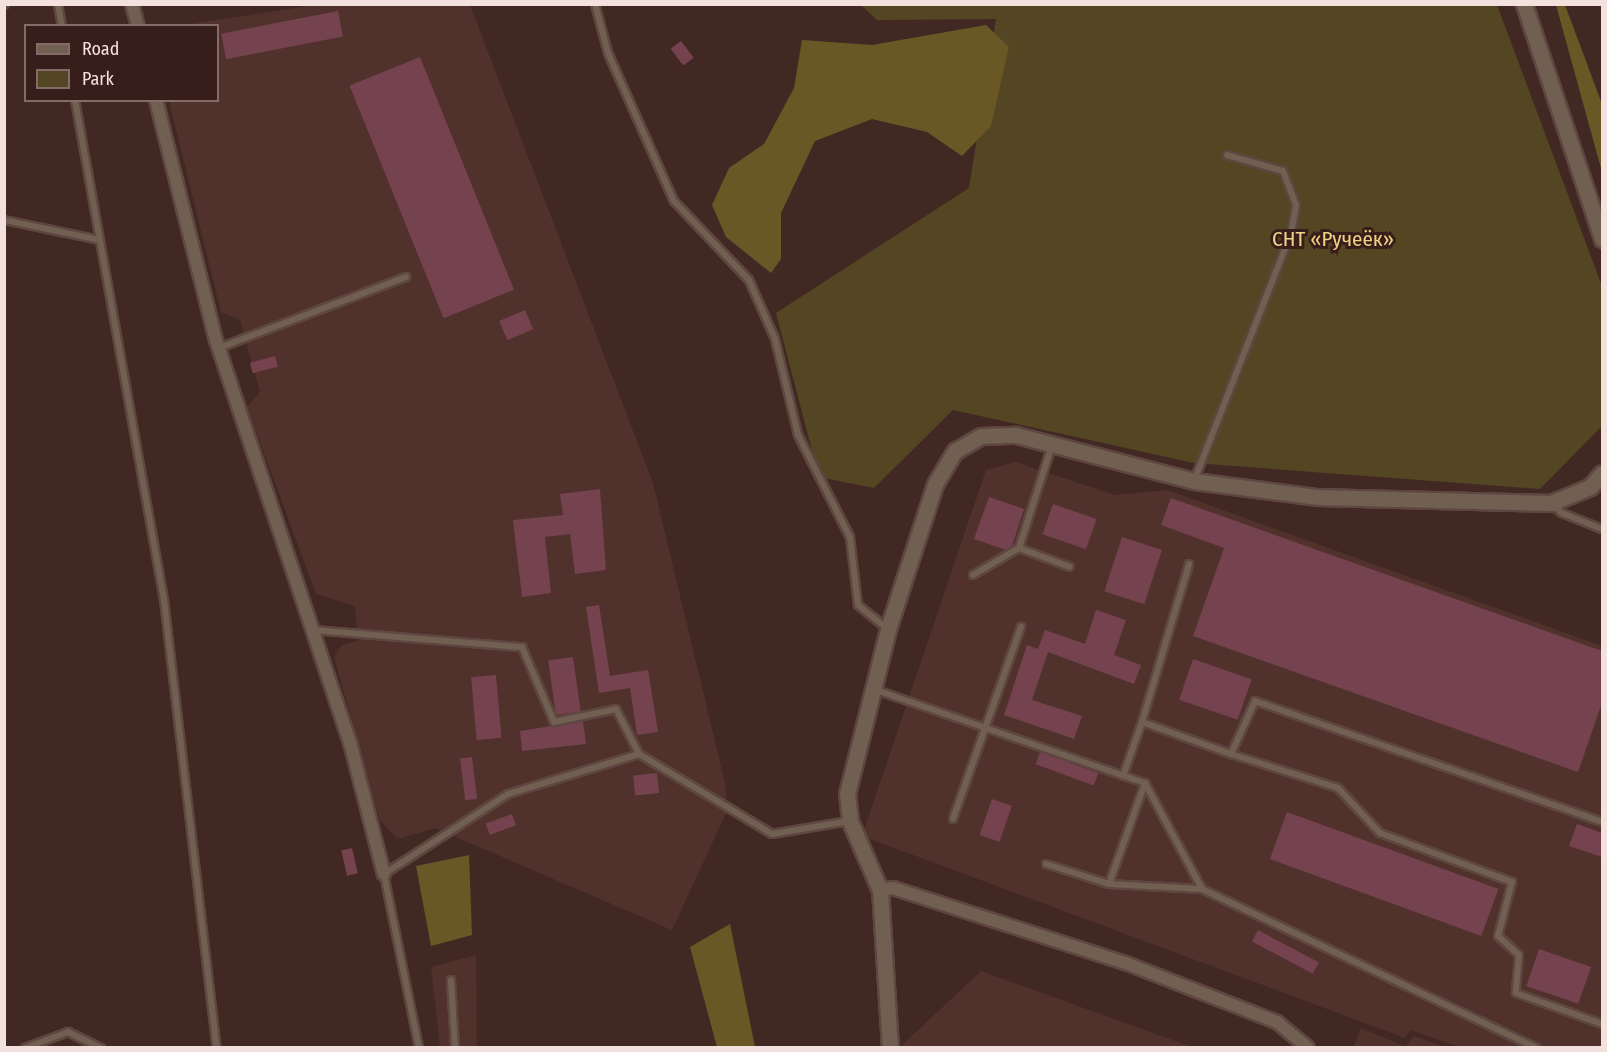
<!DOCTYPE html>
<html>
<head>
<meta charset="utf-8">
<style>
  body { margin:0 }
  #map { position:relative; width:1607px; height:1052px; overflow:hidden; background:#422823; font-family:"Fira Sans Condensed",sans-serif }
  div>[style] { position:absolute }
  .built>* { inset:0; background:#51312b }
  .green>* { inset:0; background:#544622 }
  .forest>* { inset:0; background:#6a5726 }
  .building>* { inset:0; background:#754350; transform-origin:0 0 }
  .roads { filter:drop-shadow(2px 0 #5e4641) drop-shadow(-2px 0 #5e4641) drop-shadow(0 2px #5e4641) drop-shadow(0 -2px #5e4641) }
  .service>* { height:6px; margin:-3px; padding:0 3px; transform-origin:3px; border-radius:3px; background:#715f51 }
  .minor>* { height:12px; margin:-6px; padding:0 6px; transform-origin:6px; border-radius:6px; background:#715f51 }
  .tertiary>* { height:15px; margin:-7.5px; padding:0 7.5px; transform-origin:7.5px; border-radius:7.5px; background:#715f51 }
  span { translate:-50% -50%; white-space:nowrap; text-align:center; line-height:1.15; -webkit-text-stroke:6px #381e1a; paint-order:stroke }
  .park-label { font-size:21px; color:#f2d386 }
  .frame { position:absolute; inset:0; border:6px solid #f3e1dd; pointer-events:none }
  .legend { position:absolute; left:24px; top:24px; width:195px; height:78px; box-sizing:border-box; background:#381e1a; border:2px solid #836c68; margin:0; padding:8px 10px; list-style:none; font-size:18px; color:#f3e1dd }
  .legend li { display:flex; align-items:center; gap:12px; height:30px }
  .legend b { width:30px; border:2px solid #836c68 }
</style>
</head>
<body>
<div id="map">
  <div class="built">
    <div style="clip-path:polygon(314px 5px,470px 5px,653px 483px,725px 783px,727px 811px,672px 930px,435px 828px,398px 839px,380px 821px,334px 657px,342px 645px,358px 641px,355px 606px,316px 594px,247px 407px,260px 392px,240px 320px,221px 312px,169px 101px,218px 100px,218px 26px,184px 25px)"></div>
    <div style="clip-path:polygon(1015px 462px,1115px 495px,1167px 490px,1602px 646px,1602px 1047px,1460px 1047px,1410px 1030px,1405px 1038px,862px 836px,986px 470px)"></div>
    <div style="clip-path:polygon(476px 955px,477px 1047px,440px 1047px,431px 967px)"></div>
    <div style="clip-path:polygon(981px 971px,1192px 1047px,900px 1047px)"></div>
    <div style="clip-path:polygon(1361px 1028px,1406px 1047px,1414px 1036px,1445px 1047px,1354px 1047px)"></div>
  </div>
  <div class="green">
    <div style="clip-path:polygon(861px 5px,1497px 5px,1602px 286px,1602px 426px,1540px 489px,1194px 463px,953px 410px,874px 488px,819px 477px,776px 313px,969px 188px,996px 19px,877px 20px)"></div>
  </div>
  <div class="forest">
    <div style="clip-path:polygon(1556px 5px,1565px 5px,1602px 104px,1602px 172px)"></div>
    <div style="clip-path:polygon(986px 25px,1009px 47px,991px 126px,962px 156px,927px 132px,872px 119px,815px 141px,781px 213px,781px 259px,771px 273px,726px 237px,712px 205px,729px 168px,764px 144px,794px 88px,802px 40px,872px 45px)"></div>
    <div style="clip-path:polygon(469px 855px,472px 935px,431px 946px,416px 866px)"></div>
    <div style="clip-path:polygon(730px 924px,755px 1047px,717px 1047px,690px 947px)"></div>
  </div>
  <div class="building">
    <div style="left:338px;top:11px;width:26px;height:119px;rotate:79deg"></div>
    <div style="left:681px;top:41px;width:21px;height:13px;rotate:53deg"></div>
    <div style="left:420px;top:57px;width:251px;height:76px;rotate:68deg"></div>
    <div style="left:525px;top:310px;width:21px;height:28px;rotate:67deg"></div>
    <div style="left:275px;top:356px;width:11px;height:26px;rotate:75deg"></div>
    <div style="clip-path:polygon(600px 489px,606px 570px,575px 574px,570px 534px,545px 537px,551px 593px,522px 597px,513px 520px,563px 515px,560px 494px)"></div>
    <div style="clip-path:polygon(989px 497px,1024px 509px,1012px 546px,1006px 550px,974px 539px)"></div>
    <div style="clip-path:polygon(1171px 498px,1602px 651px,1602px 703px,1578px 772px,1193px 636px,1224px 548px,1161px 525px)"></div>
    <div style="left:1053px;top:504px;width:46px;height:32px;rotate:19deg"></div>
    <div style="left:1122px;top:537px;width:42px;height:57px;rotate:18deg"></div>
    <div style="clip-path:polygon(599px 605px,610px 676px,648px 670px,658px 732px,637px 735px,630px 688px,599px 693px,586px 607px)"></div>
    <div style="clip-path:polygon(1096px 610px,1126px 620px,1114px 655px,1141px 665px,1134px 684px,1048px 652px,1032px 700px,1082px 716px,1074px 739px,1004px 715px,1027px 645px,1038px 649px,1045px 630px,1085px 644px)"></div>
    <div style="left:573px;top:657px;width:55px;height:25px;rotate:82deg"></div>
    <div style="left:1193px;top:659px;width:62px;height:43px;rotate:19deg"></div>
    <div style="left:496px;top:675px;width:63px;height:25px;rotate:85deg"></div>
    <div style="clip-path:polygon(583px 721px,586px 744px,522px 751px,520px 731px)"></div>
    <div style="left:1040px;top:752px;width:62px;height:13px;rotate:20deg"></div>
    <div style="left:472px;top:757px;width:42px;height:12px;rotate:83deg"></div>
    <div style="left:657px;top:773px;width:20px;height:24px;rotate:84deg"></div>
    <div style="left:992px;top:799px;width:21px;height:38px;rotate:19deg"></div>
    <div style="left:1287px;top:812px;width:225px;height:50px;rotate:20deg"></div>
    <div style="left:512px;top:814px;width:12px;height:28px;rotate:70deg"></div>
    <div style="clip-path:polygon(1577px 824px,1602px 833px,1602px 857px,1569px 846px)"></div>
    <div style="left:352px;top:848px;width:26px;height:11px;rotate:77deg"></div>
    <div style="left:1258px;top:930px;width:69px;height:13px;rotate:28deg"></div>
    <div style="left:1539px;top:949px;width:55px;height:39px;rotate:19deg"></div>
  </div>
  <div class="roads">
    <div class="service">
      <div style="left:58px;top:4px;width:22px;rotate:80deg"></div>
      <div style="left:595px;top:4px;width:51px;rotate:75.1deg"></div>
      <div style="left:608px;top:53px;width:162px;rotate:66deg"></div>
      <div style="left:674px;top:201px;width:109px;rotate:46.5deg"></div>
      <div style="left:749px;top:280px;width:64px;rotate:66.2deg"></div>
      <div style="left:775px;top:339px;width:99px;rotate:76.5deg"></div>
      <div style="left:798px;top:435px;width:114px;rotate:63deg"></div>
      <div style="left:850px;top:537px;width:68px;rotate:83.3deg"></div>
      <div style="left:858px;top:605px;width:36px;rotate:39deg"></div>
      <div style="left:4px;top:5px;width:1px;rotate:-45deg"></div>
      <div style="left:75px;top:100px;width:508px;rotate:79.91deg"></div>
      <div style="left:164px;top:600px;width:451px;rotate:83.3deg"></div>
      <div style="left:4px;top:220px;width:98px;rotate:11.8deg"></div>
      <div style="left:219px;top:348px;width:200px;rotate:-20.8deg"></div>
      <div style="left:1194px;top:481px;width:265px;rotate:-68.6deg"></div>
      <div style="left:1291px;top:234px;width:29px;rotate:-80deg"></div>
      <div style="left:1296px;top:205px;width:36px;rotate:-111deg"></div>
      <div style="left:1283px;top:171px;width:58px;rotate:-164.1deg"></div>
      <div style="left:1552px;top:504px;width:13px;rotate:42deg"></div>
      <div style="left:1562px;top:513px;width:43px;rotate:21.8deg"></div>
      <div style="left:1019px;top:548px;width:54px;rotate:20.4deg"></div>
      <div style="left:973px;top:575px;width:53px;rotate:-30.4deg"></div>
      <div style="left:1019px;top:548px;width:108px;rotate:-72.2deg"></div>
      <div style="left:313px;top:630px;width:210px;rotate:4.7deg"></div>
      <div style="left:522px;top:647px;width:82px;rotate:66.9deg"></div>
      <div style="left:554px;top:722px;width:63px;rotate:-11.8deg"></div>
      <div style="left:616px;top:709px;width:51px;rotate:62.9deg"></div>
      <div style="left:639px;top:754px;width:155px;rotate:31deg"></div>
      <div style="left:772px;top:834px;width:78px;rotate:-9.6deg"></div>
      <div style="left:876px;top:690px;width:285px;rotate:19.1deg"></div>
      <div style="left:1145px;top:783px;width:120px;rotate:61.7deg"></div>
      <div style="left:1202px;top:889px;width:371px;rotate:25.4deg"></div>
      <div style="left:1142px;top:722px;width:165px;rotate:-73.4deg"></div>
      <div style="left:1231px;top:754px;width:112px;rotate:17.6deg"></div>
      <div style="left:1338px;top:788px;width:62px;rotate:47deg"></div>
      <div style="left:1380px;top:833px;width:141px;rotate:20.4deg"></div>
      <div style="left:1512px;top:882px;width:56px;rotate:104.5deg"></div>
      <div style="left:1498px;top:936px;width:28px;rotate:42deg"></div>
      <div style="left:1519px;top:955px;width:38px;rotate:95deg"></div>
      <div style="left:1516px;top:993px;width:91px;rotate:19.8deg"></div>
      <div style="left:1123px;top:776px;width:57px;rotate:-70.6deg"></div>
      <div style="left:1142px;top:722px;width:95px;rotate:19.8deg"></div>
      <div style="left:1231px;top:754px;width:58px;rotate:-65.6deg"></div>
      <div style="left:1255px;top:701px;width:367px;rotate:19.2deg"></div>
      <div style="left:953px;top:819px;width:204px;rotate:-70.5deg"></div>
      <div style="left:1046px;top:864px;width:66px;rotate:17.6deg"></div>
      <div style="left:1109px;top:884px;width:93px;rotate:3.1deg"></div>
      <div style="left:1109px;top:884px;width:107px;rotate:-70.4deg"></div>
      <div style="left:451px;top:980px;width:68px;rotate:86.6deg"></div>
      <div style="left:25px;top:1048px;width:46px;rotate:-20.4deg"></div>
      <div style="left:68px;top:1032px;width:37px;rotate:26deg"></div>
      <div style="left:419px;top:1048px;width:177px;rotate:-101.4deg"></div>
      <div style="left:384px;top:874px;width:148px;rotate:-32.8deg"></div>
      <div style="left:508px;top:794px;width:137px;rotate:-17deg"></div>
    </div>
    <div class="minor">
      <div style="left:132px;top:4px;width:23px;rotate:75deg"></div>
      <div style="left:156px;top:100px;width:247px;rotate:76deg"></div>
      <div style="left:216px;top:340px;width:424px;rotate:71.6deg"></div>
      <div style="left:350px;top:742px;width:136px;rotate:75.6deg"></div>
      <div style="left:880px;top:890px;width:13px;rotate:-9deg"></div>
      <div style="left:893px;top:888px;width:247px;rotate:17.9deg"></div>
      <div style="left:1128px;top:964px;width:160px;rotate:21.3deg"></div>
      <div style="left:1277px;top:1022px;width:40px;rotate:40deg"></div>
    </div>
    <div class="tertiary">
      <div style="left:1524px;top:4px;width:248px;rotate:71.6deg"></div>
      <div style="left:890px;top:1048px;width:158px;rotate:-93.6deg"></div>
      <div style="left:880px;top:890px;width:75px;rotate:-113.5deg"></div>
      <div style="left:850px;top:821px;width:27px;rotate:-96deg"></div>
      <div style="left:847px;top:794px;width:170px;rotate:-76deg"></div>
      <div style="left:888px;top:629px;width:152px;rotate:-72deg"></div>
      <div style="left:935px;top:484px;width:39px;rotate:-59deg"></div>
      <div style="left:955px;top:451px;width:30px;rotate:-30deg"></div>
      <div style="left:981px;top:436px;width:35px;rotate:-2deg"></div>
      <div style="left:1016px;top:435px;width:184px;rotate:14.5deg"></div>
      <div style="left:1194px;top:481px;width:125px;rotate:7.4deg"></div>
      <div style="left:1318px;top:497px;width:233px;rotate:1.5deg"></div>
      <div style="left:1551px;top:503px;width:42px;rotate:-22.3deg"></div>
      <div style="left:1590px;top:487px;width:18px;rotate:-49deg"></div>
    </div>
  </div>
  <div class="park-label">
    <span style="left:1333px;top:239px">СНТ «Ручеёк»</span>
  </div>
  <div class="frame"></div>
  <ul class="legend">
  <li><b style="height:8px;background:#715f51"></b>Road</li>
  <li><b style="height:16px;background:#544622"></b>Park</li>
  </ul>
</div>
</body>
</html>
